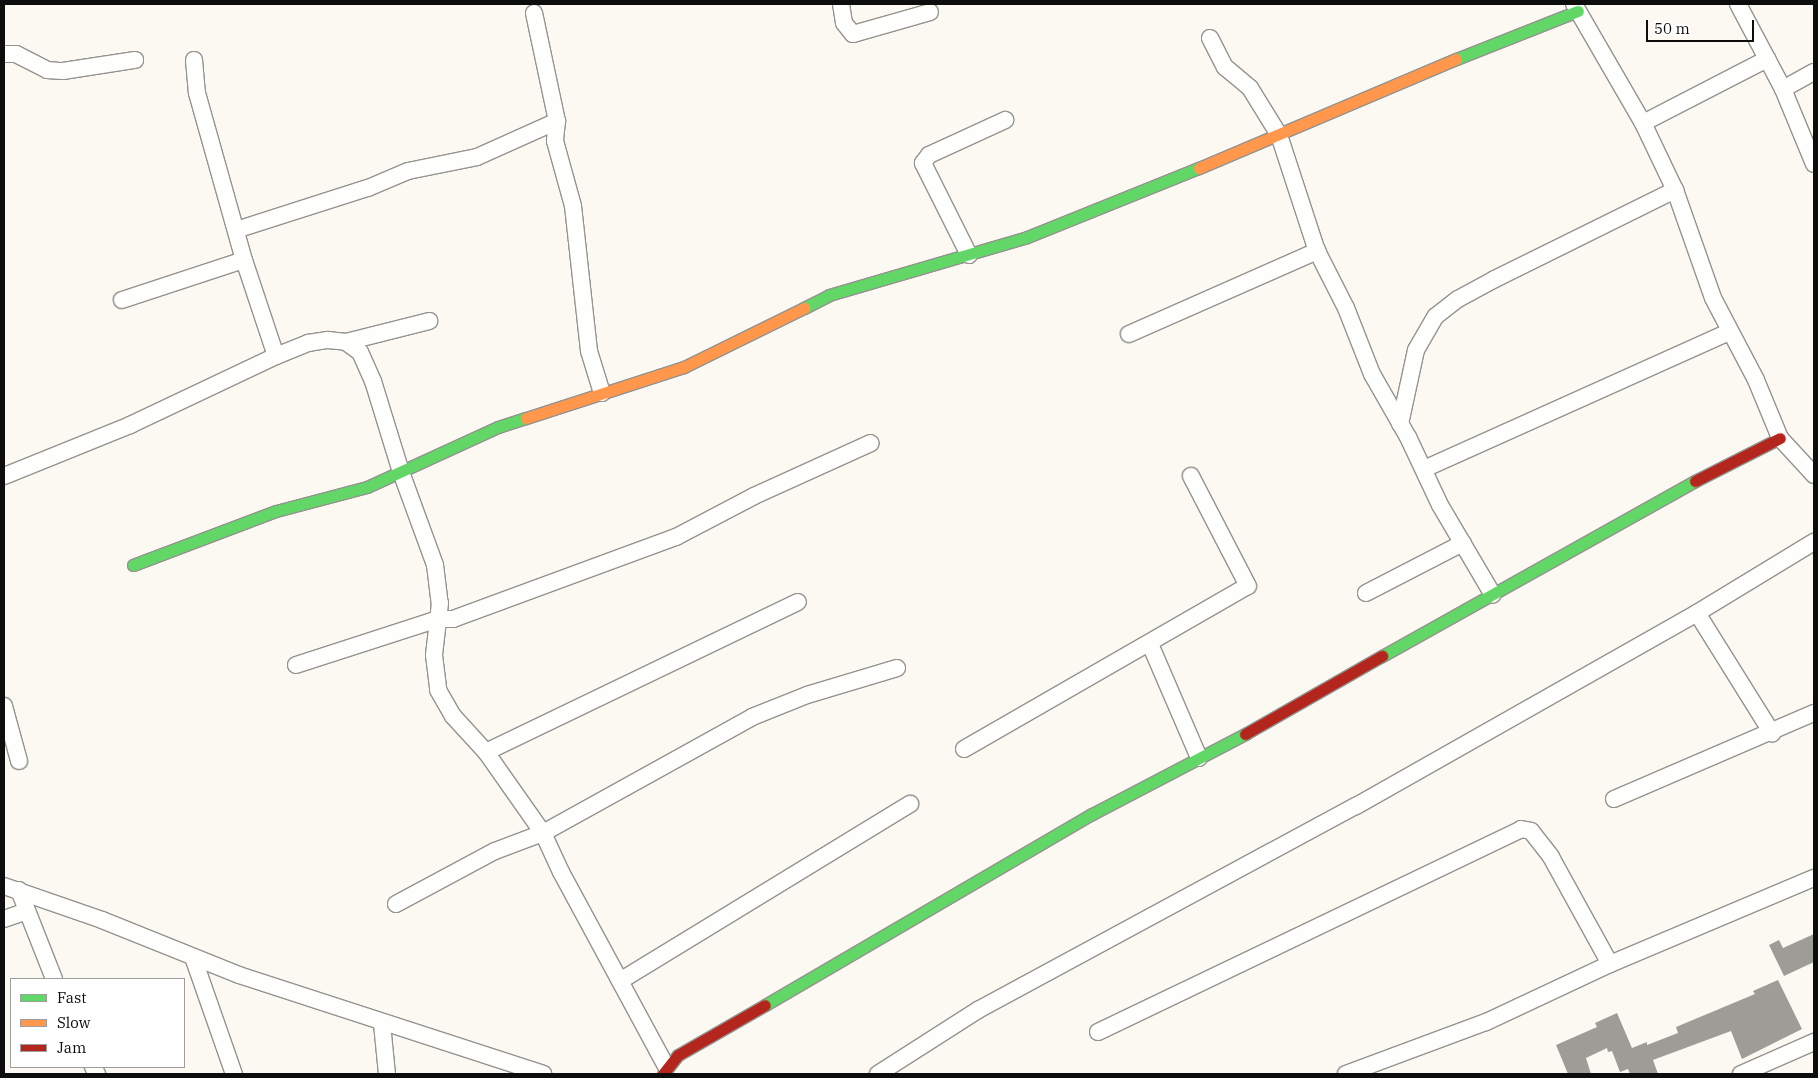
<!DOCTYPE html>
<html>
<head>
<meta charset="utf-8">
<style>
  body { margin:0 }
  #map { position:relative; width:1818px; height:1078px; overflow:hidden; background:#fbf9f1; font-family:"IBM Plex Serif",serif }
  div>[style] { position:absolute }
  .building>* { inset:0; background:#9e9c97 }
  .roads { filter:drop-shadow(1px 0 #949390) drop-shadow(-1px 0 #949390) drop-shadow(0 1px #949390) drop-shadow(0 -1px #949390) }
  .street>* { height:16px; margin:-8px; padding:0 8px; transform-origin:8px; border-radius:8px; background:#fefefd }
  .fast>* { height:11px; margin:-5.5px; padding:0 5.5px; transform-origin:5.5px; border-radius:5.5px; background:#63d668 }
  .slow>* { height:11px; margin:-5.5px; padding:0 5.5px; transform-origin:5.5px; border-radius:5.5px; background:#ff974d }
  .jam>* { height:11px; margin:-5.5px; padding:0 5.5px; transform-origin:5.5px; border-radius:5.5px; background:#b3261e }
  span { translate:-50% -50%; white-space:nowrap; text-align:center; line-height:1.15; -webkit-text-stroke:5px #fff; paint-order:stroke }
  .frame { position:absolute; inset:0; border:5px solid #0d0d0d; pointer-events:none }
  .legend { position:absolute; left:10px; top:978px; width:175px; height:90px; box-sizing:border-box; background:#fff; border:1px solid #9e9e9e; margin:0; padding:6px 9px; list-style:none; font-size:15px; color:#0d0d0d }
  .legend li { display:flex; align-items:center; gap:10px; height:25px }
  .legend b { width:25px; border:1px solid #9e9e9e }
  .scale { position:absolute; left:1646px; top:20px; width:108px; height:22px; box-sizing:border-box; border:2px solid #0d0d0d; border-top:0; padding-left:6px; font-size:15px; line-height:18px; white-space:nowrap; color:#0d0d0d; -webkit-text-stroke:4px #fff; paint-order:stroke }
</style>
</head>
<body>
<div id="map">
  <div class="building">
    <div style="clip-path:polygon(1814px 934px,1814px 962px,1784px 976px,1769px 945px,1779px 940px,1783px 948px)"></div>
    <div style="clip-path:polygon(1778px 980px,1802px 1029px,1742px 1059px,1731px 1031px,1653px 1060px,1658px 1074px,1630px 1074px,1628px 1069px,1620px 1072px,1612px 1051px,1608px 1052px,1607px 1048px,1586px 1058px,1591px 1074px,1568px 1074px,1556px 1045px,1597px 1027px,1595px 1023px,1617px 1013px,1632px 1048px,1647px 1042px,1647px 1045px,1678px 1033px,1676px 1027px,1755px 994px,1753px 991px)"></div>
  </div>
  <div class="roads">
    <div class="street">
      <div style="left:841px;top:4px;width:19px;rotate:81deg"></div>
      <div style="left:844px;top:23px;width:14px;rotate:51deg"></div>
      <div style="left:853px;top:34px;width:80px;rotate:-15.9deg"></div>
      <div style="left:1574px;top:4px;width:138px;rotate:59.9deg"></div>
      <div style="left:1643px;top:123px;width:74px;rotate:64.5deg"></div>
      <div style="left:1675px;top:190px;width:114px;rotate:70.6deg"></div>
      <div style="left:1713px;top:298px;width:93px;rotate:62.3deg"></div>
      <div style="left:1756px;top:380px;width:63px;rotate:67.5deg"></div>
      <div style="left:1780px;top:438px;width:50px;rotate:47.4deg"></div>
      <div style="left:1738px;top:4px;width:96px;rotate:62.1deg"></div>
      <div style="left:1783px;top:89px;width:81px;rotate:67.5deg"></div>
      <div style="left:534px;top:13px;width:110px;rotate:78deg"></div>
      <div style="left:557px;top:121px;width:20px;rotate:96deg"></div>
      <div style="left:555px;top:141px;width:67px;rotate:74.5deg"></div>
      <div style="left:573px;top:206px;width:146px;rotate:83.7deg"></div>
      <div style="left:589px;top:351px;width:44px;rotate:72.8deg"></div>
      <div style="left:1210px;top:38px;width:33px;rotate:63deg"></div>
      <div style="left:1225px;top:67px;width:33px;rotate:40deg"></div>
      <div style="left:1250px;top:88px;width:55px;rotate:58.3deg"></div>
      <div style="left:1279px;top:135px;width:122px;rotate:71.9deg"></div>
      <div style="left:1317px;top:251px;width:64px;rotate:63deg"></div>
      <div style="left:1346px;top:308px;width:71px;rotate:68.5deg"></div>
      <div style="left:1372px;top:374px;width:73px;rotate:60.3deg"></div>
      <div style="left:1408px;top:437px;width:75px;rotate:64.8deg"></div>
      <div style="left:1440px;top:505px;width:104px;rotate:59.5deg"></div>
      <div style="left:4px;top:54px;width:12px"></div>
      <div style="left:16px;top:54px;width:35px;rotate:27deg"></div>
      <div style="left:47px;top:70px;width:16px;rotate:4deg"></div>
      <div style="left:63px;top:71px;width:73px;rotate:-8.7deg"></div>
      <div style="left:194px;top:60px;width:33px;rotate:85deg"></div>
      <div style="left:197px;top:93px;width:173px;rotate:74.3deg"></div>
      <div style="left:244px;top:260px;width:101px;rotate:71.6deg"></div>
      <div style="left:276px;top:356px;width:35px;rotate:-22deg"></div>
      <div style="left:308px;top:343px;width:20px;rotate:-9deg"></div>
      <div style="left:328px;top:340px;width:18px;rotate:6deg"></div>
      <div style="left:346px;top:342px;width:17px;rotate:36deg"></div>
      <div style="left:360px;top:352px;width:32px;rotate:66deg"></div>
      <div style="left:373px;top:381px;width:95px;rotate:72.9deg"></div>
      <div style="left:401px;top:472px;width:99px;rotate:69.9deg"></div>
      <div style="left:435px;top:565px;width:38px;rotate:83deg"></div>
      <div style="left:440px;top:603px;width:52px;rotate:96.6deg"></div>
      <div style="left:434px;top:655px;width:35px;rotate:83deg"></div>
      <div style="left:438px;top:690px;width:30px;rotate:60deg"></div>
      <div style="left:453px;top:716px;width:49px;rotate:47.5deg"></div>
      <div style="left:486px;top:752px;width:99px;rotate:54.9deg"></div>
      <div style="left:543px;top:833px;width:43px;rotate:65.2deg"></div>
      <div style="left:561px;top:872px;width:221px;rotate:61.6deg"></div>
      <div style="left:1783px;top:89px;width:35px;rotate:-29deg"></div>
      <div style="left:1643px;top:123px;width:140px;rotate:-27.3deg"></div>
      <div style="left:236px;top:230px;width:139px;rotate:-17.7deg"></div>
      <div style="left:368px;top:188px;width:43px;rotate:-23deg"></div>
      <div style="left:408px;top:171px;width:70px;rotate:-11.5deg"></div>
      <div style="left:477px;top:157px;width:88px;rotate:-24.2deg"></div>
      <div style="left:969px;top:255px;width:103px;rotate:-116.6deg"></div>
      <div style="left:923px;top:163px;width:10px;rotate:-53deg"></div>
      <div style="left:929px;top:155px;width:84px;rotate:-24.7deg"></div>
      <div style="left:122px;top:300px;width:128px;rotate:-18.2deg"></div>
      <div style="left:1129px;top:334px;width:206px;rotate:-23.8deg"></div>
      <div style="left:346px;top:342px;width:86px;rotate:-14.2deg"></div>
      <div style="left:1400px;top:424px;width:76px;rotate:-77.8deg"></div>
      <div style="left:1416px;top:350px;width:39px;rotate:-60deg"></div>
      <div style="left:1436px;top:316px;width:28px;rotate:-38deg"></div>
      <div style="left:1458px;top:299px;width:42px;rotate:-28.4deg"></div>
      <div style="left:1495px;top:279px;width:201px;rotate:-26.3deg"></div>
      <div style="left:1424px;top:469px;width:334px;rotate:-24.2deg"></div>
      <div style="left:4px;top:476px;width:136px;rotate:-22deg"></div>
      <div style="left:130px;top:425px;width:161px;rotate:-25.3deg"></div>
      <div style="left:1366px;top:593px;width:109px;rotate:-27.3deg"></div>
      <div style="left:1697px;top:613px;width:142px;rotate:58deg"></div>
      <div style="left:1150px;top:644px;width:124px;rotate:66.7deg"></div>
      <div style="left:296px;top:665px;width:149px;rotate:-17.9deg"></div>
      <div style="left:438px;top:619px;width:15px"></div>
      <div style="left:453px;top:619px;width:238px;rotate:-20.2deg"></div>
      <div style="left:676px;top:537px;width:88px;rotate:-27.7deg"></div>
      <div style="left:754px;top:496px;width:128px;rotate:-24.4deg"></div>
      <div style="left:4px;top:706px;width:57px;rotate:74.7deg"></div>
      <div style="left:964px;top:749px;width:327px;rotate:-29.9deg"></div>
      <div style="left:1248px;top:586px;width:124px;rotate:-117.4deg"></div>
      <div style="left:486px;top:752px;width:346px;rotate:-25.7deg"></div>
      <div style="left:1614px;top:799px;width:218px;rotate:-23.3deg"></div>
      <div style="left:4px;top:886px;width:104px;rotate:19.1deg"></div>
      <div style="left:102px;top:920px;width:148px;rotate:21.9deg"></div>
      <div style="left:239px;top:975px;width:320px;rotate:18deg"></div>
      <div style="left:19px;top:890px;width:96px;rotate:68.5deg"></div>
      <div style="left:396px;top:904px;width:112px;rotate:-28.2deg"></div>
      <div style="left:495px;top:851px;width:51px;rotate:-20.6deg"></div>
      <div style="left:543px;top:833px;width:239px;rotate:-29deg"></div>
      <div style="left:752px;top:717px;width:59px;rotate:-21.8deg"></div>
      <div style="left:807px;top:695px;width:94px;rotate:-16.7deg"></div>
      <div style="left:4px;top:919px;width:24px;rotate:-19deg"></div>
      <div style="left:193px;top:957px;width:124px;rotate:70.7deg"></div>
      <div style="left:620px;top:981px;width:340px;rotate:-31.4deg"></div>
      <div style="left:382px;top:1024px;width:50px;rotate:84.3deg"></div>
      <div style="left:1098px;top:1032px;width:469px;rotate:-25.6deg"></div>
      <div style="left:1521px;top:829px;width:10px;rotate:11deg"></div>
      <div style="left:1531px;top:831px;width:33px;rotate:52deg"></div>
      <div style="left:1551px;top:857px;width:122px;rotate:61.1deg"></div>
      <div style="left:93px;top:1067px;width:8px;rotate:60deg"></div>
      <div style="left:878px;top:1074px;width:119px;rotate:-32.6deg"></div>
      <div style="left:978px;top:1010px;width:430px;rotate:-28.4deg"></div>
      <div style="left:1356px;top:806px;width:392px;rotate:-29.5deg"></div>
      <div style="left:1697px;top:613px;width:137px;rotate:-31.3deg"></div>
      <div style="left:1346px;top:1074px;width:149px;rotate:-20.4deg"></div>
      <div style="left:1486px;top:1022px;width:137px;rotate:-25.1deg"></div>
      <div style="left:1610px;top:964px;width:221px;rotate:-22.9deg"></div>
      <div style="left:1741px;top:1074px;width:80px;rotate:-23.7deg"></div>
    </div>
    <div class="fast">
      <div style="left:1456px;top:59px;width:131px;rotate:-21.5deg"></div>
      <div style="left:804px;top:308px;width:28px;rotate:-27deg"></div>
      <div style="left:829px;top:295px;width:206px;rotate:-16.3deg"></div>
      <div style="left:1027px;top:237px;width:185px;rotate:-21.9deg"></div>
      <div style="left:133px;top:565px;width:153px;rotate:-20.7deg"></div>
      <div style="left:276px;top:511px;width:94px;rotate:-14.8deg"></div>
      <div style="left:367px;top:487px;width:144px;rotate:-24.6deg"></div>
      <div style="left:498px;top:427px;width:29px;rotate:-18deg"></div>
      <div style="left:1382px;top:656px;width:359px;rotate:-29.2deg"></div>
      <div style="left:765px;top:1005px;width:379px;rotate:-30.3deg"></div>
      <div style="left:1092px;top:814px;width:173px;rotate:-27.6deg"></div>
    </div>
    <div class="slow">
      <div style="left:1199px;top:168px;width:279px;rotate:-23deg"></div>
      <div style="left:526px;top:418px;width:166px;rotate:-17.9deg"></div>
      <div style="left:684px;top:367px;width:134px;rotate:-26.2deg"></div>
    </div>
    <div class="jam">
      <div style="left:1695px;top:481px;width:95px;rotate:-26.8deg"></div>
      <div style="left:1245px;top:734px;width:158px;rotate:-29.7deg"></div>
      <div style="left:663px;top:1074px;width:24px;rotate:-52deg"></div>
      <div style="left:678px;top:1055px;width:100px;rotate:-29.9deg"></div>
    </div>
  </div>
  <div class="frame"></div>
  <ul class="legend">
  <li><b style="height:6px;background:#63d668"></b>Fast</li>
  <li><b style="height:6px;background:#ff974d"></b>Slow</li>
  <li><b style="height:6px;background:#b3261e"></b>Jam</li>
  </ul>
  <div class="scale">50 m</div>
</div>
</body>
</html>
